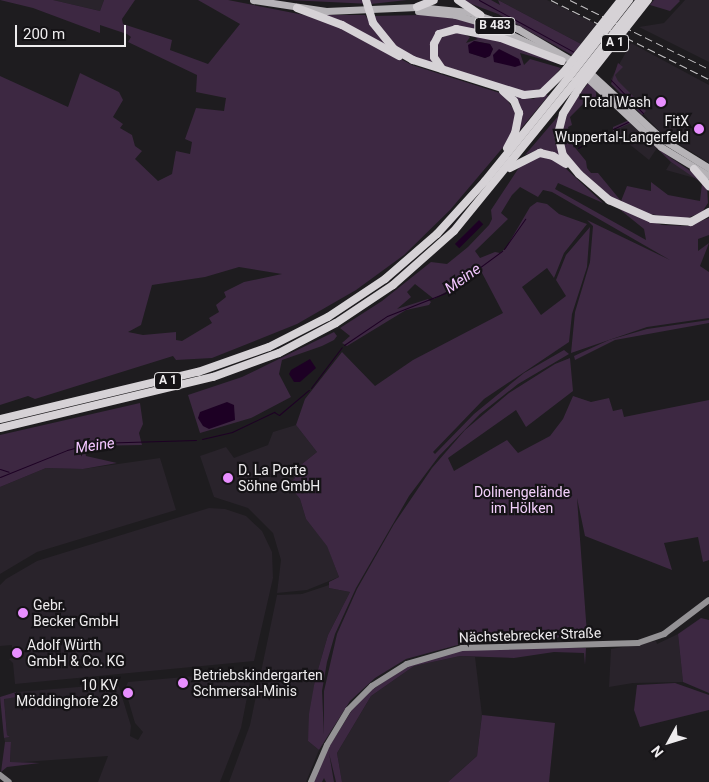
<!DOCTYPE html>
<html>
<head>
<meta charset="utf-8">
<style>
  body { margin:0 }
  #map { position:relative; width:709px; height:782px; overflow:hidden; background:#1e1c1f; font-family:Roboto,sans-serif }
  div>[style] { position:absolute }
  .built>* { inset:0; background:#29232b }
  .green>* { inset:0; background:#3d2842 }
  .water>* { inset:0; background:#1d0024; transform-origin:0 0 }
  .stream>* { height:1px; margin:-0.5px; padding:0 0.5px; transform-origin:0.5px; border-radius:0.5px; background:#1d0024 }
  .secondary>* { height:6px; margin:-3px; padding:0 3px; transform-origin:3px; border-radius:3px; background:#949295 }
  .primary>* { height:7px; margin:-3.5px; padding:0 3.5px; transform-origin:3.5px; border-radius:3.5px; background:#b6b3b7 }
  .highway>* { height:8px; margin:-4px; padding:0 4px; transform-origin:4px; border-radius:4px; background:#d6d2d6 }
  .rail>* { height:1px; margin-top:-0.5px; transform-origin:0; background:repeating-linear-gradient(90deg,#c3c1c3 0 8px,transparent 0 12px) }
  .highway-bridge>* { height:8px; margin:-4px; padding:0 4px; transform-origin:4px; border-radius:4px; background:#d6d2d6 }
  .dots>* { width:14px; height:14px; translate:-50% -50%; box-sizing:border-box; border:2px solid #151316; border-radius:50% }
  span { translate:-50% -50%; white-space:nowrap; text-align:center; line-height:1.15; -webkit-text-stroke:4.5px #151316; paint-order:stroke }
  .shield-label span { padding:1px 4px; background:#151316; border:1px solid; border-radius:4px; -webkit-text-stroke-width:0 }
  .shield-label { font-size:12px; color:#eeecee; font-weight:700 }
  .poi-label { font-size:14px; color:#eeecee }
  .right { translate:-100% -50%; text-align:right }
  .left { translate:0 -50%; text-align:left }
  .park-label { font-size:14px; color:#f3d0fb }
  .street-label { font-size:14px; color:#eeecee }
  .water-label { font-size:15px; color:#f3c6ff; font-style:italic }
  .north { position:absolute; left:644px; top:717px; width:50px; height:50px; -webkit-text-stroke:4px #151316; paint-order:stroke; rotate:231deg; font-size:14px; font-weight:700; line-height:20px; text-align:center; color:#eeecee }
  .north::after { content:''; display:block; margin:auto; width:18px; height:22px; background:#eeecee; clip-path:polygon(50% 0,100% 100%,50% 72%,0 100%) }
  .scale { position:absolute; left:15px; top:25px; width:111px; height:22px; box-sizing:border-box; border:2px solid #eeecee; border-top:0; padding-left:6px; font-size:15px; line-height:18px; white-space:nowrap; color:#eeecee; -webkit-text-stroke:4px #151316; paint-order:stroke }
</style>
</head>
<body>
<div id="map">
  <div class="built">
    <div style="clip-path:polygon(53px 0,104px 0,100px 11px)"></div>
    <div style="clip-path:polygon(498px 0,547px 0,596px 24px,581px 44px)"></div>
    <div style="clip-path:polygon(685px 0,709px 0,709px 62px,639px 27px,664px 23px)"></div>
    <div style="clip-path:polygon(631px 43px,709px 85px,709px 163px,660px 132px,611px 79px)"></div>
    <div style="clip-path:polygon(631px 123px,657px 148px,649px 160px,613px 131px)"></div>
    <div style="clip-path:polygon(671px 162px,698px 179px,666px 170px)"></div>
    <div style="clip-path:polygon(296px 425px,317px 452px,292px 472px,295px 478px,288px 484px,300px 499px,306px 519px,327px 545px,339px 577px,307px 590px,277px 593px,281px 560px,273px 533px,248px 508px,214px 497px,200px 456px,226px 447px,234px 458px,268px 445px,273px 432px)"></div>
    <div style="clip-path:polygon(160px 458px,176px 510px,37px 552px,0 574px,0 487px,46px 468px,83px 469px)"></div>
    <div style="clip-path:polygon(209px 508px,225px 509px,246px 516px,262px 531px,272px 552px,273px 578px,254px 661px,15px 684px,13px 663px,9px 659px,12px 658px,12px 645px,0 646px,0 585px,6px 579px,37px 561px)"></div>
    <div style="clip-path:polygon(329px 585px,329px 588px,350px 592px,328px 635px,315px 680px,308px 741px,319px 750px,306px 782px,229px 782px,250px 725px,277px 595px,302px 594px)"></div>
    <div style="clip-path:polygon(678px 634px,683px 682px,633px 683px,609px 687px,611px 649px,656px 641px,657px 644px)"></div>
    <div style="clip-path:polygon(460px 656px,475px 657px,482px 715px,477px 756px,448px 782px,342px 782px,337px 753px,371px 696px,414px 666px)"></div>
    <div style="clip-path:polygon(241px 672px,248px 674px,250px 682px,241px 728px,220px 782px,98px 782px,108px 756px,10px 763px,11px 742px,5px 742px,4px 738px,10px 737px,7px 735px,4px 698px,17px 697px,17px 692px,115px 684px,119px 687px,131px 726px,130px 736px,138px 740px,143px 732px,135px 723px,125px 689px,128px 682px)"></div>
  </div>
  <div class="green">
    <div style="clip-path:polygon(evenodd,0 0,53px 0,100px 11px,104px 0,135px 0,122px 19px,123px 24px,172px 40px,170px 50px,208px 64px,240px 24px,198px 0,228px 0,309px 16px,334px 24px,412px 65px,503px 94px,516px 113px,514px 128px,505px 145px,450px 210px,404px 255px,356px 290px,297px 324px,212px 358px,176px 360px,173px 356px,35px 399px,28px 396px,0 405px,0 76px,68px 107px,80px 73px,119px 92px,123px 100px,113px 117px,123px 124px,120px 128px,132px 135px,135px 146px,142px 151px,135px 159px,158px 181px,172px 174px,176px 151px,190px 154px,192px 142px,185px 139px,196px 108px,224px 111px,226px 98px,196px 92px,197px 75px,128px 42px,131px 37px,127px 34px,100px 25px,100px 33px,33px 8px,0 0,239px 267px,282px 274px,244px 282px,224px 292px,226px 297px,216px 305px,219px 312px,209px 318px,212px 323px,182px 341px,176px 340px,176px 332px,143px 335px,128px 332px,141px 325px,152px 285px,205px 277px,239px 267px)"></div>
    <div style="clip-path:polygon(288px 0,407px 0,371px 4px)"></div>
    <div style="clip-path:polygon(461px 0,491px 0,500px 5px,498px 0,581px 44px,572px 55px,498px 14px)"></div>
    <div style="clip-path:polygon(654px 0,679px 0,680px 1px,670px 11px,650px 5px)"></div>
    <div style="clip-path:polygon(323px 15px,365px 15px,388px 47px)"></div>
    <div style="clip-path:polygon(420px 15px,451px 17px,487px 26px,525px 42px,454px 26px,432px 41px,432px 63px,413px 58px,397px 48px,379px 29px,374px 16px)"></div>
    <div style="clip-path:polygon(evenodd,456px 31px,470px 37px,466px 43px,478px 39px,467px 33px,513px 45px,563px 65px,520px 53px,524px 65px,530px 59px,561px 68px,543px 88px,527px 93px,470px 75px,442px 65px,438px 60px,436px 45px,439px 39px,456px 31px,474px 41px,490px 44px,493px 49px,489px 56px,485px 58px,470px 53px,474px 41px)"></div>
    <div style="clip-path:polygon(618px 63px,623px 67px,615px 75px,618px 81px,637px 100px,645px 97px,639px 104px,646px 111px,642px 115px,611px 84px)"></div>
    <div style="clip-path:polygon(589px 82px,595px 87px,598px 107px,583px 104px,570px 117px,572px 125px,568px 127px,572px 144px,586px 161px,587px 168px,591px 173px,598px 173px,621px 201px,627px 186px,651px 191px,651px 182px,668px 195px,700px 201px,702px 183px,671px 162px,631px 123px,613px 131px,613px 127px,629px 120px,665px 154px,698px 176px,707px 186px,708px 203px,702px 212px,685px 219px,642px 213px,608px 195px,568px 159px,560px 136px,568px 109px)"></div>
    <div style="clip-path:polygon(546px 94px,548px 96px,519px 131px,514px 96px,533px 99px)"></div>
    <div style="clip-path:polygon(560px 114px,564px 160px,538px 150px,525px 155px)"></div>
    <div style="clip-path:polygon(547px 156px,562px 165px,603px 203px,558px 183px,555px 189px,646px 240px,644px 229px,618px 208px,662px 225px,688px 226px,709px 218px,709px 235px,698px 239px,698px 251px,709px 243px,700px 266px,709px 272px,709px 318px,647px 327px,571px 353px,575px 312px,590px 262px,593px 226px,587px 220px,670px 260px,552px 192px,543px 190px,538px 197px,520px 187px,512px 195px,501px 213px,508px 219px,475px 251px,480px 258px,495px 252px,500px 253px,506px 248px,530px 207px,537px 202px,547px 204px,559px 214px,587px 224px,564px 253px,554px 278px,547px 268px,522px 287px,541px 315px,566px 296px,556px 280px,566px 255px,590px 227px,587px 267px,572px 314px,569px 342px,484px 399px,433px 452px,435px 454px,474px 414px,524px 373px,564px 350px,569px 354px,518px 384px,480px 414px,439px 456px,409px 496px,356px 588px,335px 634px,327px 662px,322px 691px,324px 735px,324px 691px,337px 634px,357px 589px,394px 524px,432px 468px,465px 430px,509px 393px,555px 364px,570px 358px,573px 391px,526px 427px,516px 410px,448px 458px,454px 471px,507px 440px,518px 453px,550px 436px,563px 419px,573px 396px,591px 402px,609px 398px,613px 411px,622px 409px,624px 417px,709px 400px,709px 560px,703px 562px,698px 537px,664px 543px,672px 570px,585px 536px,577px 498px,587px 634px,561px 636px,553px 640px,465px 643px,406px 659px,375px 678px,350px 701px,319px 750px,308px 741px,309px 714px,315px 680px,328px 635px,350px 592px,329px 588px,329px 582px,339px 577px,327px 546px,306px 519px,300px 499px,288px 484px,295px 478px,292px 472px,317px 452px,296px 425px,305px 399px,342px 352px,375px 386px,413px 360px,503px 313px,481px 271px,434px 299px,415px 284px,407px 292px,411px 297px,397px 309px,428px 299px,431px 302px,429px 305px,406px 310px,347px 346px,342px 343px,350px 336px,340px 328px,382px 301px,431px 262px,447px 264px,468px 247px,489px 225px,492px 219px,491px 210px,520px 166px,532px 157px)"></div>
    <div style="clip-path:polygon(709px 320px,709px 323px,615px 340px,575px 360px,574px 356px,609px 340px,647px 329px)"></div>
    <div style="clip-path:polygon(334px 332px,337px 336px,334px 340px,322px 346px,282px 360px,279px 374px,291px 397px,251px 418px,200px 433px,188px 395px,242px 377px)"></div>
    <div style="clip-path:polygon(140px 403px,143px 424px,139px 433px,142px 445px,84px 446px,86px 456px,117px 463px,83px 469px,46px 468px,0 487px,0 435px)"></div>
    <div style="clip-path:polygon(701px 618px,709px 620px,709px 693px,683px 682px,678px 634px)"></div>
    <div style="clip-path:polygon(496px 648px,586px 648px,585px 665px,584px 653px,554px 652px,514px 658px,460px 656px,414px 666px,371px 696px,337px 753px,342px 782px,336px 782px,329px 753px,334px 782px,326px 782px,324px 778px,322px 782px,314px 782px,324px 755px,352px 710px,370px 691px,408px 666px,458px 651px)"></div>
    <div style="clip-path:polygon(675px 683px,709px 695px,709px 710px,640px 727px,634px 710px,637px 685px)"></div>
    <div style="clip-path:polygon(16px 692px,17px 697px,4px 699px,7px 735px,10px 737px,4px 738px,0 697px)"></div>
    <div style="clip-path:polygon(482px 715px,555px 723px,549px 782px,448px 782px,477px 756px)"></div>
    <div style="clip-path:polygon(5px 742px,11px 742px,10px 762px,40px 763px,7px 767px,1px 772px)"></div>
  </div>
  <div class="water">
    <div style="clip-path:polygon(474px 41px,490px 44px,493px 49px,490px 56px,485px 58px,469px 53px,468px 45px)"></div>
    <div style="clip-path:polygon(499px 49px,519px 59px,521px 65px,515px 67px,494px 62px,493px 55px)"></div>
    <div style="left:479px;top:220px;width:6px;height:34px;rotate:45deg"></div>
    <div style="clip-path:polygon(310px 359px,316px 368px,300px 382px,294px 382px,289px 374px,291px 370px)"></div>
    <div style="clip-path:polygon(227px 402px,234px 405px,235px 420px,209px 429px,203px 426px,198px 418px,200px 412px)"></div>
  </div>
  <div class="stream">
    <div style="left:479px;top:0;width:108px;rotate:28.7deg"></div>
    <div style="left:611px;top:80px;width:46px;rotate:45.9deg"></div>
    <div style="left:613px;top:129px;width:17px;rotate:-25deg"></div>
    <div style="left:578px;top:148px;width:33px;rotate:-31deg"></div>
    <div style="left:504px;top:249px;width:37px;rotate:-55deg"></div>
    <div style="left:344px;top:345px;width:52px;rotate:-34deg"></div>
    <div style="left:387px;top:316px;width:62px;rotate:-21.6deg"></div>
    <div style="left:445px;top:293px;width:71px;rotate:-36.4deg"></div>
    <div style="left:311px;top:388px;width:51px;rotate:-52.9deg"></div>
    <div style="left:202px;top:439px;width:31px;rotate:-13deg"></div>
    <div style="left:232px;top:432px;width:47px;rotate:-25.5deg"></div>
    <div style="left:274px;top:412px;width:6px;rotate:31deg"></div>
    <div style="left:279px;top:415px;width:39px;rotate:-40deg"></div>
    <div style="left:0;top:469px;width:9px;rotate:18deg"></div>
    <div style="left:0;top:477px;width:72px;rotate:-21.9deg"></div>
    <div style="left:67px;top:450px;width:28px;rotate:-15deg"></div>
    <div style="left:94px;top:443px;width:102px;rotate:-1.7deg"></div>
  </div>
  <div class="secondary">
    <div style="left:0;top:775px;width:11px;rotate:38deg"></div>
    <div style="left:311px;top:782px;width:40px;rotate:-66.6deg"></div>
    <div style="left:327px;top:745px;width:41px;rotate:-59deg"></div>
    <div style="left:348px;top:710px;width:34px;rotate:-45deg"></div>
    <div style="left:372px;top:686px;width:41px;rotate:-32.2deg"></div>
    <div style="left:407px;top:664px;width:57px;rotate:-16.2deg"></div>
    <div style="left:462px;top:648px;width:176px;rotate:-1.6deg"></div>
    <div style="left:638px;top:643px;width:28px;rotate:-19deg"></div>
    <div style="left:664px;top:634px;width:56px;rotate:-37.1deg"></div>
  </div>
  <div class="primary">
    <div style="left:253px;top:0;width:74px;rotate:8.6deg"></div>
    <div style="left:326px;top:11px;width:91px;rotate:-2.5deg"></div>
    <div style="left:417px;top:7px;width:52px;rotate:5.5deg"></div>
    <div style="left:469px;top:12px;width:52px;rotate:19.1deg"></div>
    <div style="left:518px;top:29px;width:67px;rotate:30.4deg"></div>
    <div style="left:418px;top:11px;width:37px;rotate:6deg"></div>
    <div style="left:455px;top:15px;width:37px;rotate:16deg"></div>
    <div style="left:491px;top:25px;width:67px;rotate:25.8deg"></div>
    <div style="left:587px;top:70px;width:102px;rotate:42.6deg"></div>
    <div style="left:662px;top:139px;width:55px;rotate:31.7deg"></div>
    <div style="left:584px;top:75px;width:105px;rotate:43.1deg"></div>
    <div style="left:661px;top:147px;width:56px;rotate:31.1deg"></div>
  </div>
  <div class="highway">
    <div style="left:458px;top:0;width:27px;rotate:34deg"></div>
    <div style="left:417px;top:7px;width:18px;rotate:-22deg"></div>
    <div style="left:297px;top:8px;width:48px;rotate:20.7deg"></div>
    <div style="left:342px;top:25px;width:65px;rotate:28.5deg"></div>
    <div style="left:373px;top:23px;width:33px;rotate:51deg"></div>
    <div style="left:394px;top:49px;width:22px;rotate:30deg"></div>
    <div style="left:413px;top:60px;width:116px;rotate:17.5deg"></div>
    <div style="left:524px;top:95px;width:18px;rotate:-6deg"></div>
    <div style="left:542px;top:93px;width:29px;rotate:-44deg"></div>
    <div style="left:442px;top:69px;width:14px;rotate:-124deg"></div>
    <div style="left:434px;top:57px;width:13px;rotate:-90deg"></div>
    <div style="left:434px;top:44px;width:11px;rotate:-63deg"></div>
    <div style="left:439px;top:34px;width:18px;rotate:-16deg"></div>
    <div style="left:456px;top:29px;width:46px;rotate:11.3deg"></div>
    <div style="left:501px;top:38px;width:65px;rotate:20.7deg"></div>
    <div style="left:581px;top:85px;width:34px;rotate:122deg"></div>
    <div style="left:563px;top:114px;width:21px;rotate:104deg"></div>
    <div style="left:558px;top:134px;width:22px;rotate:77deg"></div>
    <div style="left:563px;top:155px;width:25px;rotate:50deg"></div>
    <div style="left:579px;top:174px;width:40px;rotate:41deg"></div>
    <div style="left:609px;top:200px;width:47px;rotate:23.8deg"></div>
    <div style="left:652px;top:219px;width:39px;rotate:4deg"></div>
    <div style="left:691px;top:222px;width:21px;rotate:-29deg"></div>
    <div style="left:503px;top:91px;width:15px;rotate:42deg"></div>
    <div style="left:514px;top:101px;width:13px;rotate:67deg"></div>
    <div style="left:519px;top:113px;width:20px;rotate:101deg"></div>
    <div style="left:515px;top:133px;width:17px;rotate:118deg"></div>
    <div style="left:510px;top:168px;width:34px;rotate:-27deg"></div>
    <div style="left:540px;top:153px;width:13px;rotate:13deg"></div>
    <div style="left:553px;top:156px;width:15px;rotate:32deg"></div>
    <div style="left:694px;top:169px;width:23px;rotate:49deg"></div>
    <div style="left:0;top:419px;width:204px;rotate:-13.4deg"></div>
    <div style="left:198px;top:372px;width:75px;rotate:-19.4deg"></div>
    <div style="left:269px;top:347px;width:66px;rotate:-27deg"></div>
    <div style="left:328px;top:317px;width:69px;rotate:-33.7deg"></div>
    <div style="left:385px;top:279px;width:69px;rotate:-40.9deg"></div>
    <div style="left:437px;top:234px;width:72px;rotate:-47.8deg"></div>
    <div style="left:485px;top:181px;width:134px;rotate:-51.1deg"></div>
    <div style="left:0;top:428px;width:219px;rotate:-13.5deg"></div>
    <div style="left:213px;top:377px;width:70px;rotate:-20deg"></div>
    <div style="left:279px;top:353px;width:64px;rotate:-27.8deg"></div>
    <div style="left:336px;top:323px;width:69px;rotate:-33.7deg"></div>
    <div style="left:393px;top:285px;width:81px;rotate:-41.5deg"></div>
    <div style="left:454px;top:231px;width:193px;rotate:-50.9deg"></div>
  </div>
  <div class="rail">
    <div style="left:551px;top:0;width:177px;rotate:26.6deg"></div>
    <div style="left:570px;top:0;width:155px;rotate:26.4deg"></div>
  </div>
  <div class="highway-bridge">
    <div style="left:366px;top:0;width:24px;rotate:73deg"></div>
    <div style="left:563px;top:73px;width:93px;rotate:-51.5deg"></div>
    <div style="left:569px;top:77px;width:98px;rotate:-52.1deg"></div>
    <div style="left:576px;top:81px;width:103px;rotate:-51.7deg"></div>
    <div style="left:581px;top:85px;width:108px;rotate:-51.8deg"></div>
  </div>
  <div class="dots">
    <div style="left:661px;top:102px;background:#e88eff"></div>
    <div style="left:699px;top:129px;background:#e88eff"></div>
    <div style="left:228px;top:478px;background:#e88eff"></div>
    <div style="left:23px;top:613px;background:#e88eff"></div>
    <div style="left:17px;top:653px;background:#e88eff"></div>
    <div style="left:183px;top:683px;background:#e88eff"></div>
    <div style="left:128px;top:693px;background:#e88eff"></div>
  </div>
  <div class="shield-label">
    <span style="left:495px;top:26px">B 483</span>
    <span style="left:615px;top:43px">A 1</span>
    <span style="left:168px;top:381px">A 1</span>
  </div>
  <div class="poi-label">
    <span class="right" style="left:651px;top:102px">Total Wash</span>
    <span class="right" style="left:689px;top:129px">FitX<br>Wuppertal-Langerfeld</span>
    <span class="left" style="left:238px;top:478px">D. La Porte<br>Söhne GmbH</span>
    <span class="left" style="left:33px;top:613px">Gebr.<br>Becker GmbH</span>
    <span class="left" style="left:27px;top:653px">Adolf Würth<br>GmbH &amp; Co. KG</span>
    <span class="left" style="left:193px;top:683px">Betriebskindergarten<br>Schmersal-Minis</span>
    <span class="right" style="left:118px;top:693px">10 KV<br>Möddinghofe 28</span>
  </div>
  <div class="park-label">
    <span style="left:522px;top:500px">Dolinengelände<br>im Hölken</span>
  </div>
  <div class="street-label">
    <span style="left:530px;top:635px;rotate:-2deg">Nächstebrecker Straße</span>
  </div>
  <div class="water-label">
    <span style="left:463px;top:279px;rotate:-35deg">Meine</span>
    <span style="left:95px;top:446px;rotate:-8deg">Meine</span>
  </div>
  <div class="north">N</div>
  <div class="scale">200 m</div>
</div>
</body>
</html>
